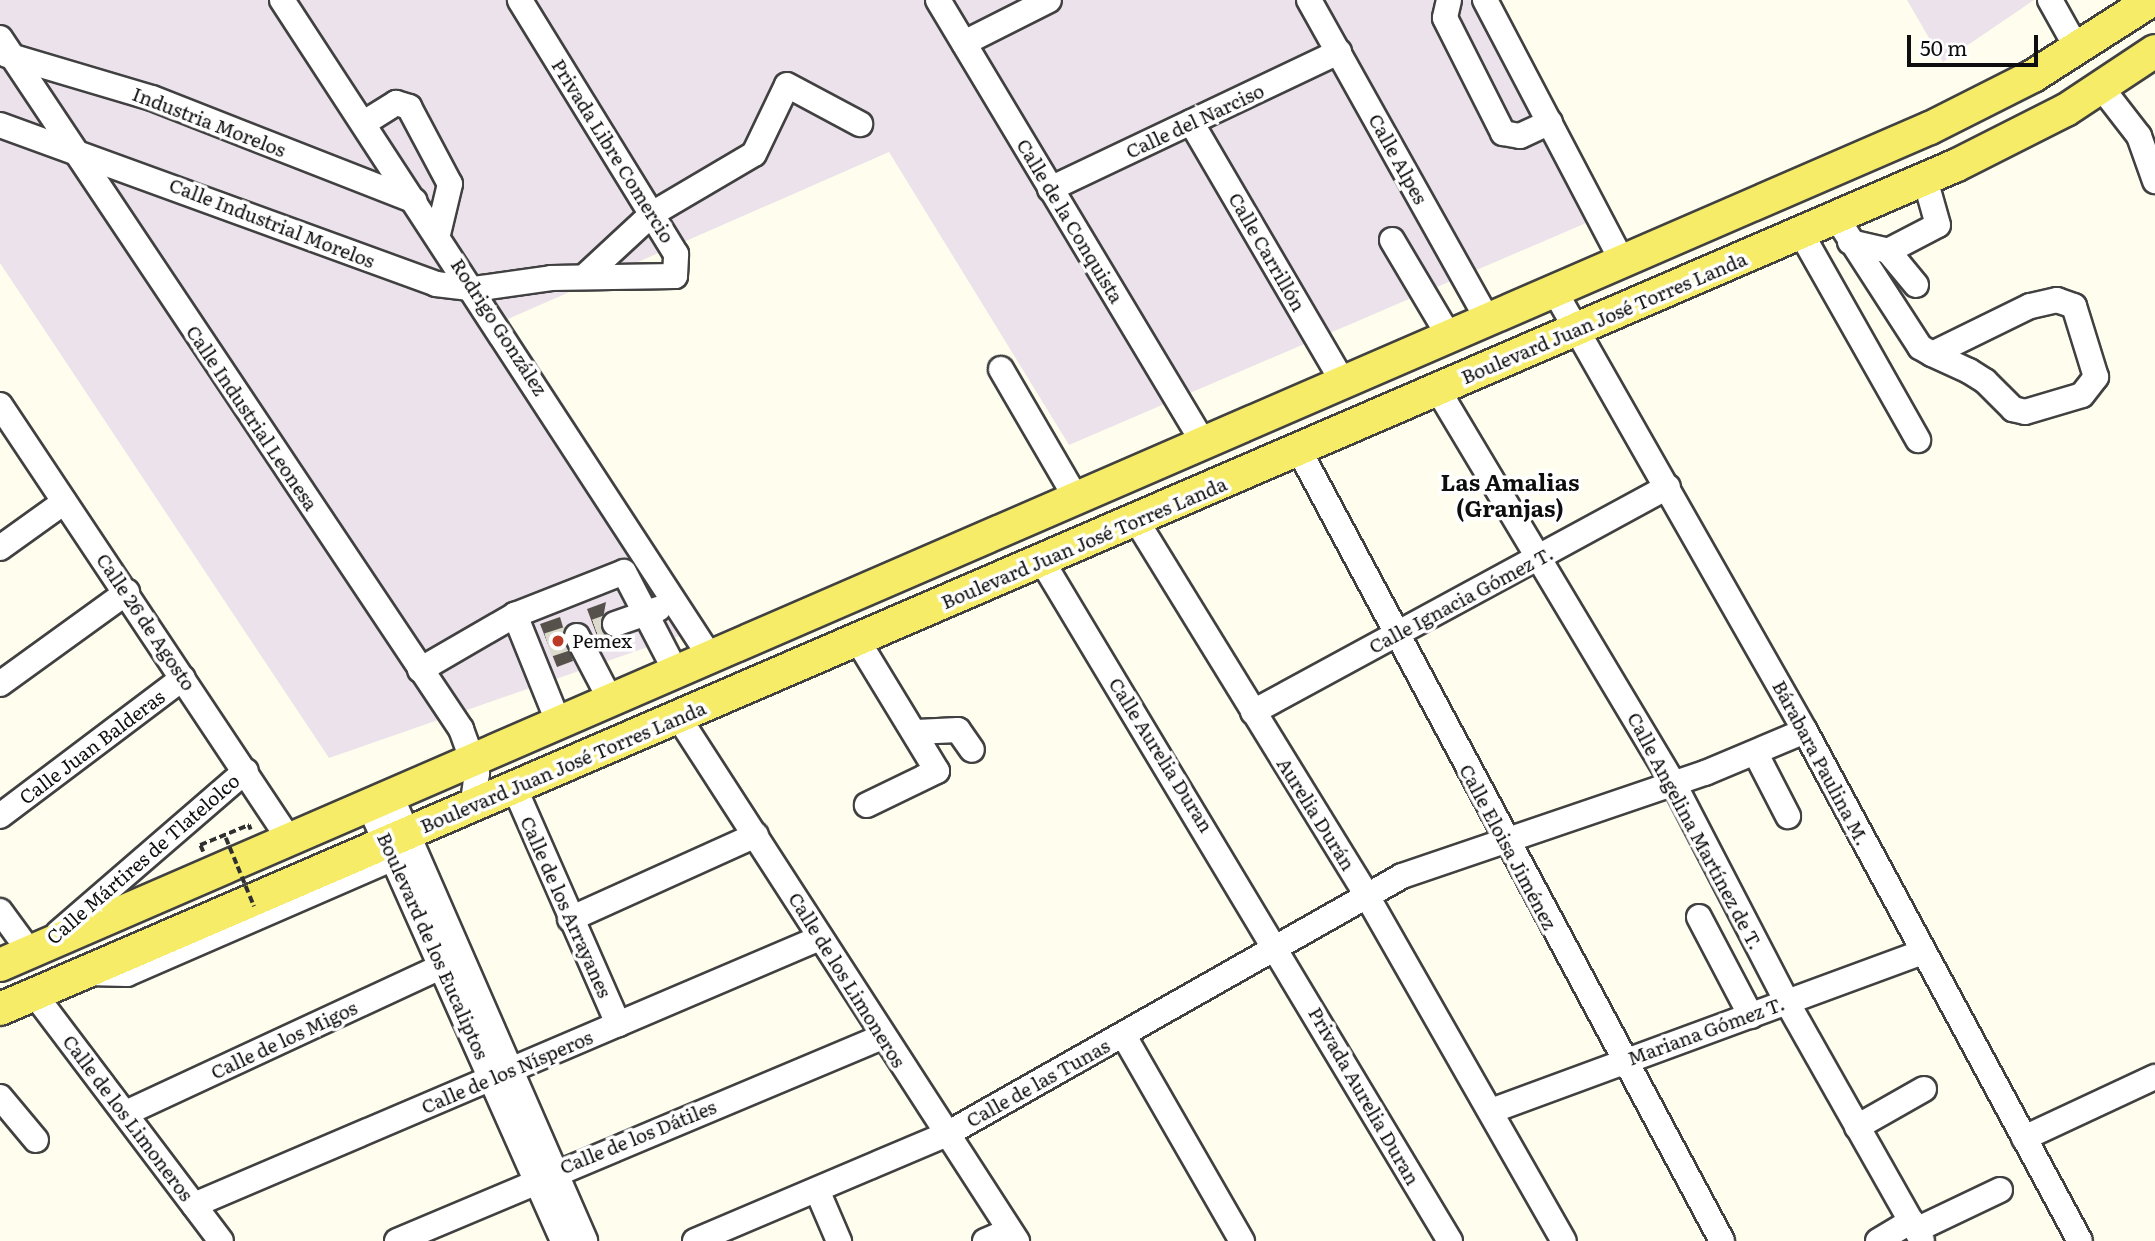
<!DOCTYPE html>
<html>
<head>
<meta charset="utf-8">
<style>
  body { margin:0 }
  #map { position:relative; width:2155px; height:1241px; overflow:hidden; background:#fffeee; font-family:Literata,serif }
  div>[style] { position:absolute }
  .industrial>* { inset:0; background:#ece2eb }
  .building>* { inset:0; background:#56514a }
  .minor-tunnel>* { height:24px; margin-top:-12px; transform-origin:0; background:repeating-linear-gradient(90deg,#dbdacc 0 24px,transparent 0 36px) }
  .path>* { height:3.5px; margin-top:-1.75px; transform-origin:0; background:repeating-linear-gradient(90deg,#303030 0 7px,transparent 0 10.5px) }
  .roads { filter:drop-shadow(2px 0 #414141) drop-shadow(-2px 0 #414141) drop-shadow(0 2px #414141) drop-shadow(0 -2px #414141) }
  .minor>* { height:24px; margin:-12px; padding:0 12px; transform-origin:12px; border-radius:12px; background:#fff }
  .major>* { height:32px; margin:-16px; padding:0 16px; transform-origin:16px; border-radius:16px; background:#f6ec67 }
  .path-bridge>* { height:3.5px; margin-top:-1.75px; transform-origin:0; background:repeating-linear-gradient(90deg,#303030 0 7px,transparent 0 10.5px) }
  .dots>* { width:19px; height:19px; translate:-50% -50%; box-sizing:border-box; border:4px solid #fff; border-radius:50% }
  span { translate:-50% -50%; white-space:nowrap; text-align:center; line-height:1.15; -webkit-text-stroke:7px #fff; paint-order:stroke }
  .street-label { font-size:19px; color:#0e0e0e }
  .poi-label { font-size:19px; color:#0e0e0e }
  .left { translate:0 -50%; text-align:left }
  .quarter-label { font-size:23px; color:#0e0e0e; font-weight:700 }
  .scale { position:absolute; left:1907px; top:35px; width:131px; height:32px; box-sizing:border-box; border:4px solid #0e0e0e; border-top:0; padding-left:9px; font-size:21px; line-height:24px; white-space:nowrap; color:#0e0e0e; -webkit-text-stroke:5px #fff; paint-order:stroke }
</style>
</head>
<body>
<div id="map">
  <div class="industrial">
    <div style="clip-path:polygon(0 0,1470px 0,1600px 217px,1069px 445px,889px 152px,508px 319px,708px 626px,329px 758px,0 263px)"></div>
    <div style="clip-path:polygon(1907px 0,2034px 0,1943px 62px)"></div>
  </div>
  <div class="building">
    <div style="clip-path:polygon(606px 602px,601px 630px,621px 642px,602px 649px,587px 609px)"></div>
    <div style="clip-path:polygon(560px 617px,573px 661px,557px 667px,540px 624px)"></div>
  </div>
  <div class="minor-tunnel">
    <div style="left:596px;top:631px;width:20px;rotate:-20deg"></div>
    <div style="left:548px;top:645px;width:22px;rotate:-18deg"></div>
  </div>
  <div class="path">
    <div style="left:203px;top:852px;width:8px;rotate:-113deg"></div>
    <div style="left:200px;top:845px;width:53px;rotate:-22.2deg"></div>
    <div style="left:249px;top:825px;width:5px;rotate:68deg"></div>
  </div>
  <div class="roads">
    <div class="minor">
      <div style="left:282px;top:0;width:785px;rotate:56.9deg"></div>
      <div style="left:938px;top:0;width:515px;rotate:59.06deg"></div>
      <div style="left:1309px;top:0;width:365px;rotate:60.8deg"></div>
      <div style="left:1449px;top:0;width:18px;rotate:103deg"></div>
      <div style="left:1445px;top:18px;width:129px;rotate:63.2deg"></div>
      <div style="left:1503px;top:133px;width:17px;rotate:10deg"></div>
      <div style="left:1520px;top:136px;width:33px;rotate:-25deg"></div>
      <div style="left:1485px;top:0;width:295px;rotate:62.3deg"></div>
      <div style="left:2050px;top:0;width:57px;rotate:60.8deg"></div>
      <div style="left:0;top:38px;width:831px;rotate:56.29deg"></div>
      <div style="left:461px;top:729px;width:47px;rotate:70deg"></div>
      <div style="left:477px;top:773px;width:34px;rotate:98deg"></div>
      <div style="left:964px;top:43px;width:95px;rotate:-26.8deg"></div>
      <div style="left:7px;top:55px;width:151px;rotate:16.5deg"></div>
      <div style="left:152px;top:98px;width:282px;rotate:21.4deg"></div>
      <div style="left:2101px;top:87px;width:62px;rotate:52.2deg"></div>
      <div style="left:2139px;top:136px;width:48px;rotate:70.4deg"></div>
      <div style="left:1191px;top:122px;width:301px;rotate:59.7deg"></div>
      <div style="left:364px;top:123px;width:38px;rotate:-32deg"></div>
      <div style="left:396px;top:103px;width:14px;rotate:17deg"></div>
      <div style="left:409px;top:107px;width:87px;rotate:62deg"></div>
      <div style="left:450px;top:184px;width:51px;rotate:103.5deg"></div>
      <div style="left:0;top:125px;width:464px;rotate:20deg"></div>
      <div style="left:436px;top:284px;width:38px;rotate:7deg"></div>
      <div style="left:474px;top:289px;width:78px;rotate:-8.1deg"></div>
      <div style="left:551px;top:278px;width:124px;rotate:-0.9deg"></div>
      <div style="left:675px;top:276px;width:22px;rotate:-87deg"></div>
      <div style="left:676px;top:254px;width:298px;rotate:-121.6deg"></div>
      <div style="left:1050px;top:189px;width:320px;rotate:-25.4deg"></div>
      <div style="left:1836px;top:217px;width:155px;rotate:57.1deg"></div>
      <div style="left:1920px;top:347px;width:14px;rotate:30deg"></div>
      <div style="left:1932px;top:354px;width:41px;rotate:24.7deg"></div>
      <div style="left:1969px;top:371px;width:19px;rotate:32deg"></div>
      <div style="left:1985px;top:381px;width:40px;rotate:45deg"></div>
      <div style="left:2013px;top:409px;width:12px;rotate:14deg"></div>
      <div style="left:2025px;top:412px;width:59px;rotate:-16.6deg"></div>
      <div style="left:2082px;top:395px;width:23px;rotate:-52deg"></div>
      <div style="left:2096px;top:377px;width:74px;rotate:-107.2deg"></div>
      <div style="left:2074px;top:306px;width:18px;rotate:-161deg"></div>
      <div style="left:2057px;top:300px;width:28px;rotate:167deg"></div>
      <div style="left:2030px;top:306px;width:109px;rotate:153.9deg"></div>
      <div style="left:1801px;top:233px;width:238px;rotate:60.5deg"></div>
      <div style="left:1392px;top:240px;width:112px;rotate:59.3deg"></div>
      <div style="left:1850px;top:242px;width:39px;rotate:13deg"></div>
      <div style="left:1888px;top:251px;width:56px;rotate:-27.5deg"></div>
      <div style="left:1938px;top:225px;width:48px;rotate:-105.8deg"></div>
      <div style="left:1888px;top:251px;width:44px;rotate:50.5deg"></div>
      <div style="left:584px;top:277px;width:93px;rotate:-42.8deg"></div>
      <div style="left:652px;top:214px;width:118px;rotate:-30.5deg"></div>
      <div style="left:754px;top:154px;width:76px;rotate:-64.4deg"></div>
      <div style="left:787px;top:85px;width:83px;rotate:28.1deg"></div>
      <div style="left:1554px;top:290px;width:507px;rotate:60.35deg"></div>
      <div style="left:1805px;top:731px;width:579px;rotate:61.67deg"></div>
      <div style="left:1001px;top:369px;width:149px;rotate:59.8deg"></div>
      <div style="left:1438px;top:390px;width:459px;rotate:59.1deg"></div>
      <div style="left:1674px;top:784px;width:246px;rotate:62.6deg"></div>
      <div style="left:1787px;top:1002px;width:274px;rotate:60.5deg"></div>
      <div style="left:0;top:405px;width:521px;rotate:56.34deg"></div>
      <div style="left:1299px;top:450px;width:897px;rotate:61.86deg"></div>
      <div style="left:1136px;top:520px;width:441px;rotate:58.4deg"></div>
      <div style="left:1367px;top:896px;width:397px;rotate:60.3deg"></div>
      <div style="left:0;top:548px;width:79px;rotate:-35.7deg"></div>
      <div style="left:1042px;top:561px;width:793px;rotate:59.04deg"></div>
      <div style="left:615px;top:624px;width:46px;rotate:-19.2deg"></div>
      <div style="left:577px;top:636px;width:73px;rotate:62.4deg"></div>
      <div style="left:858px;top:641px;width:152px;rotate:58.7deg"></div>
      <div style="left:937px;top:771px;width:78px;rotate:154.1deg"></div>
      <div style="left:420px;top:670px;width:110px;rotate:-30.1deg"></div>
      <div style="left:0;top:684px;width:157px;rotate:-35.9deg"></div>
      <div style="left:1253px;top:712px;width:472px;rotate:-28.5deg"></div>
      <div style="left:679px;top:718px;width:623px;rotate:57.13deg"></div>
      <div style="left:559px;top:724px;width:118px;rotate:-112deg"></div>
      <div style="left:515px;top:615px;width:117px;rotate:-21.5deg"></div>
      <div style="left:624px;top:572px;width:113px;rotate:62.5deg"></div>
      <div style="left:915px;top:732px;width:43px;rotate:-2.7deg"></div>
      <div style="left:958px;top:730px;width:24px;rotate:55deg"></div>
      <div style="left:1756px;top:754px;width:70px;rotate:62.7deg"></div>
      <div style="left:515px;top:789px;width:257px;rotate:66.3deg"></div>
      <div style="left:391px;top:796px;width:485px;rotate:66.4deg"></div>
      <div style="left:369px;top:805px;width:477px;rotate:66deg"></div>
      <div style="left:0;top:816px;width:229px;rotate:-37deg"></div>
      <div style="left:0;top:911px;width:51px;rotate:53.8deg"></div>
      <div style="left:1699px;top:917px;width:112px;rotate:62.3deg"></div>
      <div style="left:570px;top:919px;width:204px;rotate:-24.3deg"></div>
      <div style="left:58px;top:933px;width:248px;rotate:-40.8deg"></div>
      <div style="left:87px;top:973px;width:40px;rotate:1.4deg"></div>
      <div style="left:127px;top:974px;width:309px;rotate:-23.5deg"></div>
      <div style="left:35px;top:995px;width:308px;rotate:52.9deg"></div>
      <div style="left:1124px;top:1036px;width:237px;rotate:60.1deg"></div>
      <div style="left:0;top:1097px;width:56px;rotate:50.1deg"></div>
      <div style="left:1491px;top:1111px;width:458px;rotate:-20.2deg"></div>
      <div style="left:126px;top:1113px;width:347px;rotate:-24.9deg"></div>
      <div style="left:1857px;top:1127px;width:77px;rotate:-29.6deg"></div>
      <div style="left:2024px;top:1138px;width:145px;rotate:-25deg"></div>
      <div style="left:817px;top:1190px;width:56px;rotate:66.7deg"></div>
      <div style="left:194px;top:1205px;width:681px;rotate:-23.1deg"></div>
      <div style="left:1916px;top:1230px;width:93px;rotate:-25.5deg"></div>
      <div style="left:397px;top:1241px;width:526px;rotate:-22.81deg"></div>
      <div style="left:695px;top:1241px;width:274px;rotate:-23deg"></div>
      <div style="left:947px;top:1134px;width:523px;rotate:-29.55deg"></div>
      <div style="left:1402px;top:876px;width:320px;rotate:-18.8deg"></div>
      <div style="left:1705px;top:773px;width:108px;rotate:-22.8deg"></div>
      <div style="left:985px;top:1241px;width:26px;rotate:-23deg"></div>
      <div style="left:1878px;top:1241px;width:39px;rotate:-31deg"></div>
    </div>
    <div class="major">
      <div style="left:0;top:965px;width:2104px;rotate:-23.45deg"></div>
      <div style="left:1930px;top:128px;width:115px;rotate:-26.8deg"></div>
      <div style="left:2033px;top:76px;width:141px;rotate:-32.6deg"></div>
      <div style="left:0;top:1009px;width:2129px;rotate:-23.33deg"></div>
      <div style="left:1955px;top:166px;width:124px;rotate:-26.8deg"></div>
      <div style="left:2066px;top:110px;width:107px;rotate:-33.5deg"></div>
    </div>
  </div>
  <div class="path-bridge">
    <div style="left:226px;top:838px;width:74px;rotate:67.6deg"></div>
  </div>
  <div class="dots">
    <div style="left:558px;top:641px;background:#bb3b28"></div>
  </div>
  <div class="street-label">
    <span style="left:1195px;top:121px;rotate:-25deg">Calle del Narciso</span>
    <span style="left:209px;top:122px;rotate:21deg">Industria Morelos</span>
    <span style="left:613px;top:151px;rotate:58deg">Privada Libre Comercio</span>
    <span style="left:1398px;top:159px;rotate:61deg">Calle Alpes</span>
    <span style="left:1070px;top:221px;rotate:59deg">Calle de la Conquista</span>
    <span style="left:272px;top:223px;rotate:21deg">Calle Industrial Morelos</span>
    <span style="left:1267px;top:252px;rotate:60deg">Calle Carrillón</span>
    <span style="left:1604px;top:318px;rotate:-23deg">Boulevard Juan José Torres Landa</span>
    <span style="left:499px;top:327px;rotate:57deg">Rodrigo González</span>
    <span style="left:252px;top:418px;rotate:56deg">Calle Industrial Leonesa</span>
    <span style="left:1084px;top:543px;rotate:-23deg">Boulevard Juan José Torres Landa</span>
    <span style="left:1461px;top:600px;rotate:-28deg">Calle Ignacia Gómez T.</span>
    <span style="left:146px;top:622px;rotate:56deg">Calle 26 de Agosto</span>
    <span style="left:92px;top:747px;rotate:-37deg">Calle Juan Balderas</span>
    <span style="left:1161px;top:755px;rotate:58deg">Calle Aurelia Duran</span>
    <span style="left:1821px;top:763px;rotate:62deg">Bárabara Paulina M.</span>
    <span style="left:563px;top:767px;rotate:-23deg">Boulevard Juan José Torres Landa</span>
    <span style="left:1316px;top:814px;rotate:58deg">Aurelia Durán</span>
    <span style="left:1695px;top:831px;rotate:62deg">Calle Angelina Martínez de T.</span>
    <span style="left:1508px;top:847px;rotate:62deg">Calle Eloisa Jiménez</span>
    <span style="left:143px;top:859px;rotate:-41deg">Calle Mártires de Tlatelolco</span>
    <span style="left:566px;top:907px;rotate:66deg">Calle de los Arrayanes</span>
    <span style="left:433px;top:946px;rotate:66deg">Boulevard de los Eucaliptos</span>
    <span style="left:847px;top:980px;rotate:58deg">Calle de los Limoneros</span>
    <span style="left:1706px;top:1031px;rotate:-20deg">Mariana Gómez T.</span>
    <span style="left:284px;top:1040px;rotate:-25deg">Calle de los Migos</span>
    <span style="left:507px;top:1072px;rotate:-23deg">Calle de los Nísperos</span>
    <span style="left:1038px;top:1083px;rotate:-29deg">Calle de las Tunas</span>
    <span style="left:1364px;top:1096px;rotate:60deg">Privada Aurelia Duran</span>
    <span style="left:128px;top:1118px;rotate:53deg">Calle de los Limoneros</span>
    <span style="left:638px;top:1137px;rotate:-22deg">Calle de los Dátiles</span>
  </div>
  <div class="poi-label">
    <span class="left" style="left:572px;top:641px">Pemex</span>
  </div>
  <div class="quarter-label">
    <span style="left:1510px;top:494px">Las Amalias<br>(Granjas)</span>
  </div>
  <div class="scale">50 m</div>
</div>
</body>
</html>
